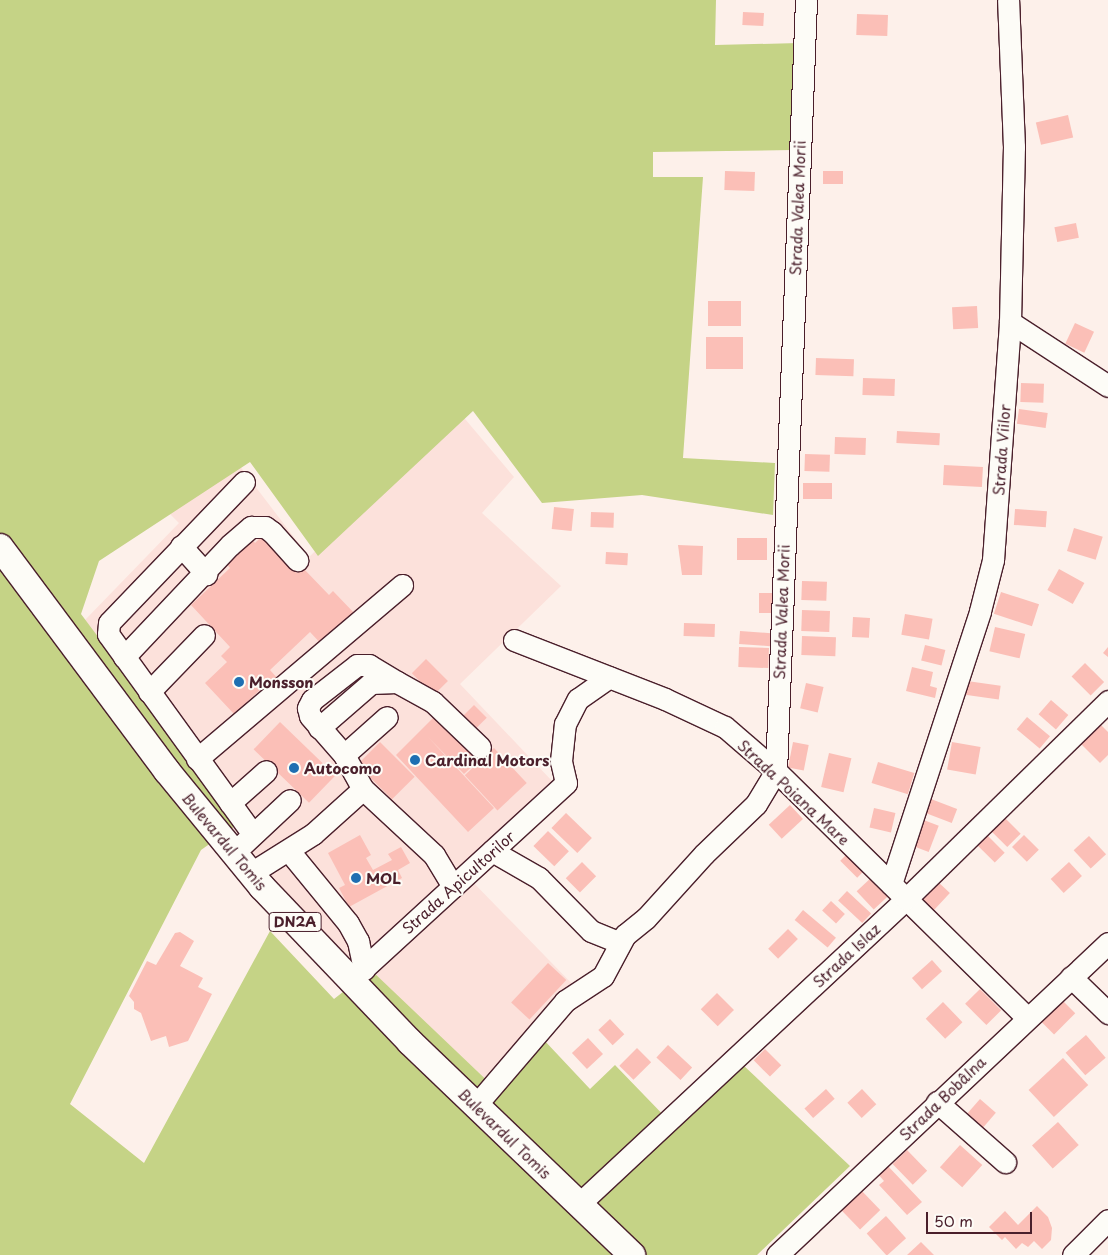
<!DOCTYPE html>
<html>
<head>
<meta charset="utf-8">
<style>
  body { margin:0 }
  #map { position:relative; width:1108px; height:1255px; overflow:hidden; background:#fdf0ea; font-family:"Playpen Sans",sans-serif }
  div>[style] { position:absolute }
  .built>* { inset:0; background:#fce1db }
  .green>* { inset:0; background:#c5d386 }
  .building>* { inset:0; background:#fbbfb7; transform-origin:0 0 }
  .roads { filter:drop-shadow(1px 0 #4a1f2b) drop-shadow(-1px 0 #4a1f2b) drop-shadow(0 1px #4a1f2b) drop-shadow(0 -1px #4a1f2b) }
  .minor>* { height:21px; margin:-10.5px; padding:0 10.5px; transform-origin:10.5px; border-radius:10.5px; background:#fdfcf7 }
  .major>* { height:26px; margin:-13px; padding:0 13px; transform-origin:13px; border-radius:13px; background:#fdfcf7 }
  .dots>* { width:14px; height:14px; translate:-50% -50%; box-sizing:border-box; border:2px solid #fdfcf7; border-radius:50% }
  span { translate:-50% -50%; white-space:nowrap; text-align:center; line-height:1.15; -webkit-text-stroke:4px #fdfcf7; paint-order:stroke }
  .shield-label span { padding:1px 4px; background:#fdfcf7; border:1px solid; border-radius:4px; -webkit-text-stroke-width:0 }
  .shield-label { font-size:14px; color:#4a1f2b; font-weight:700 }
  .street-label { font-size:15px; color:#4a1f2b }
  .poi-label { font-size:15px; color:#4a1f2b; font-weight:700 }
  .left { translate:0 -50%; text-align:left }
  .scale { position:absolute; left:926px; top:1212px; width:106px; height:22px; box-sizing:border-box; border:2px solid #4a1f2b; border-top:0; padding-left:6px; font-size:15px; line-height:18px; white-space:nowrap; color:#4a1f2b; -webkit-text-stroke:4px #fdfcf7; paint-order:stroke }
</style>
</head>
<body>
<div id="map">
  <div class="built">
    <div style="clip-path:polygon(460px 413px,514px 477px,482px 513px,561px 586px,460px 684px,553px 782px,466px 875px,582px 994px,498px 1091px,371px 971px,361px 978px,229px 831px,238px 823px,85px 620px,179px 523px,170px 514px,239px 465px,309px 557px)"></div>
  </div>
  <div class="green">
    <div style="clip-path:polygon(0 0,716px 0,715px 45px,799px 43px,792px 150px,653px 152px,653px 177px,703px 177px,683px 458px,775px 463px,773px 515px,642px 495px,542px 503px,473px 411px,318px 556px,250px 462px,99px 561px,81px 614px,238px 824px,201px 850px,70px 1104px,144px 1163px,270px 931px,334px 999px,371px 970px,498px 1091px,543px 1039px,590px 1089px,615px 1065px,673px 1125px,742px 1064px,850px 1166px,757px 1255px,0 1255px)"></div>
  </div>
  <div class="building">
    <div style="left:743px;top:12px;width:21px;height:13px;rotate:3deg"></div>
    <div style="left:857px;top:14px;width:31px;height:21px;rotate:2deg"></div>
    <div style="left:1068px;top:115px;width:23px;height:33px;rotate:77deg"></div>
    <div style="left:725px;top:171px;width:30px;height:19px;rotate:2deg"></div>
    <div style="left:823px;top:171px;width:20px;height:13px"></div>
    <div style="left:1076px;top:223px;width:15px;height:22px;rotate:79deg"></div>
    <div style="left:708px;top:301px;width:33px;height:25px"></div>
    <div style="left:977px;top:306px;width:22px;height:25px;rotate:87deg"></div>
    <div style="left:1075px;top:323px;width:21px;height:23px;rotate:25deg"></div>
    <div style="left:706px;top:337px;width:37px;height:32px"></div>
    <div style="left:816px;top:358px;width:38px;height:17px;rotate:2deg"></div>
    <div style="left:863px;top:378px;width:32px;height:17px;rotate:2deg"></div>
    <div style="left:1021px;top:383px;width:23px;height:19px;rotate:2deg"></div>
    <div style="left:1019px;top:409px;width:29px;height:15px;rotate:8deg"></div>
    <div style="left:897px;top:431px;width:43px;height:12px;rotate:3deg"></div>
    <div style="left:835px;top:437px;width:31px;height:17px;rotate:2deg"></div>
    <div style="left:805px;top:454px;width:25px;height:17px;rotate:2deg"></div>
    <div style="left:944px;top:465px;width:39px;height:20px;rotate:3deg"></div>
    <div style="left:803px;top:483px;width:29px;height:16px"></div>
    <div style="left:554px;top:507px;width:20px;height:22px;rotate:6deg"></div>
    <div style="left:1015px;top:509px;width:32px;height:16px;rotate:4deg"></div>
    <div style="left:591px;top:512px;width:23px;height:15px;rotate:2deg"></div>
    <div style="left:1074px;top:528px;width:30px;height:24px;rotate:17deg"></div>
    <div style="clip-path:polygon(262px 536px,297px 573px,303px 568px,329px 595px,333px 591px,357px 616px,324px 647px,310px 632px,270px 670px,279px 680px,267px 691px,263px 687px,234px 714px,205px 683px,227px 662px,221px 656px,230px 647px,191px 605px,230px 568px,224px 561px,250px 537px,255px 543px)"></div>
    <div style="left:737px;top:538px;width:30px;height:22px"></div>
    <div style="clip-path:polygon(678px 545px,703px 546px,702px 575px,682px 575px)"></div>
    <div style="left:606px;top:552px;width:22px;height:12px;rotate:3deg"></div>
    <div style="left:1059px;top:569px;width:29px;height:24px;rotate:29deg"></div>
    <div style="left:802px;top:581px;width:25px;height:19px;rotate:2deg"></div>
    <div style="left:1001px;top:592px;width:40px;height:23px;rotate:18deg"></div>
    <div style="left:773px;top:593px;width:20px;height:14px;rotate:90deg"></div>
    <div style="left:802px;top:610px;width:28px;height:21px;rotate:2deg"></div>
    <div style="left:905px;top:614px;width:28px;height:21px;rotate:10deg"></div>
    <div style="left:853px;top:617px;width:17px;height:20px;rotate:3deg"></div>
    <div style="left:684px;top:623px;width:31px;height:13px;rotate:2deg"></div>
    <div style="left:995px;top:627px;width:31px;height:25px;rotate:13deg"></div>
    <div style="left:740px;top:631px;width:31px;height:13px;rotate:4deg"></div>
    <div style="left:802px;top:636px;width:34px;height:19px;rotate:2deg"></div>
    <div style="left:925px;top:645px;width:21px;height:16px;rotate:14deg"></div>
    <div style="left:739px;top:647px;width:30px;height:20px;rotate:2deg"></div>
    <div style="clip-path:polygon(1108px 647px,1108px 657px,1103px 653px)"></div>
    <div style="left:426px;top:659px;width:31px;height:20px;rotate:45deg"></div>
    <div style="left:1085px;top:663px;width:27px;height:19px;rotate:45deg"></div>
    <div style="clip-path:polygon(912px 667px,933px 672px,930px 686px,937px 688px,935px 698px,906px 691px)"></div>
    <div style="left:967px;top:681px;width:34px;height:14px;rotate:8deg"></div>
    <div style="left:806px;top:683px;width:18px;height:26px;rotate:13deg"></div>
    <div style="left:1051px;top:700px;width:23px;height:19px;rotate:41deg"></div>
    <div style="left:474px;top:705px;width:18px;height:17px;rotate:45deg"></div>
    <div style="clip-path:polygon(436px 715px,479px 760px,464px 774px,428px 737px,494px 808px,468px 832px,396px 755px)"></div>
    <div style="left:1027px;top:717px;width:30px;height:16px;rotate:40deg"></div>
    <div style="left:280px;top:722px;width:77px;height:38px;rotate:44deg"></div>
    <div style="clip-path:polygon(1101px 725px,1108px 732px,1108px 755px,1100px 763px,1081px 744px)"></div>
    <div style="left:380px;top:742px;width:49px;height:32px;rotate:45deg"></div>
    <div style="left:793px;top:742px;width:16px;height:26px;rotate:11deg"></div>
    <div style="left:952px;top:742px;width:29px;height:28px;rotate:10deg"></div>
    <div style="left:494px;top:748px;width:48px;height:40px;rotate:47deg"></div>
    <div style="left:829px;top:753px;width:23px;height:35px;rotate:13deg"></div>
    <div style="left:878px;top:762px;width:38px;height:22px;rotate:17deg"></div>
    <div style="left:931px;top:799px;width:28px;height:15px;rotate:21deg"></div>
    <div style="left:790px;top:805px;width:19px;height:29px;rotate:47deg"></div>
    <div style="left:874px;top:808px;width:22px;height:20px;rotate:13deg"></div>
    <div style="left:566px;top:813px;width:36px;height:21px;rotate:44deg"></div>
    <div style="left:1003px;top:816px;width:25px;height:19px;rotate:45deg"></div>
    <div style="left:921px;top:819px;width:19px;height:28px;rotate:21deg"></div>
    <div style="left:548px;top:831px;width:29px;height:21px;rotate:44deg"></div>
    <div style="clip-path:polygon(360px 835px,371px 855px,366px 858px,373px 870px,392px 860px,388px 854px,401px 847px,410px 863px,398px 870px,402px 878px,349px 907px,339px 888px,345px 885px,328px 853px)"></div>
    <div style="left:987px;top:835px;width:25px;height:14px;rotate:45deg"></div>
    <div style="left:1024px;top:835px;width:21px;height:17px;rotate:45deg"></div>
    <div style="left:1089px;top:836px;width:25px;height:21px;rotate:47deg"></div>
    <div style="left:848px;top:853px;width:24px;height:11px;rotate:45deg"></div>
    <div style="left:582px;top:862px;width:20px;height:23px;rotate:45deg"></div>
    <div style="left:1069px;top:862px;width:19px;height:25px;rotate:47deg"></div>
    <div style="left:872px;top:877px;width:25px;height:21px;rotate:47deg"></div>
    <div style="left:936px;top:880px;width:19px;height:25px;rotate:43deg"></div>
    <div style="left:847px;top:891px;width:33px;height:13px;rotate:43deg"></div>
    <div style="left:831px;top:901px;width:19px;height:13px;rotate:43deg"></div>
    <div style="left:803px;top:910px;width:43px;height:13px;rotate:40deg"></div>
    <div style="left:788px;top:929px;width:14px;height:28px;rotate:45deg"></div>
    <div style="clip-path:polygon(180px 932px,194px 941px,180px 966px,203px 978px,198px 987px,212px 994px,188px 1041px,169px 1047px,166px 1036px,151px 1041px,141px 1013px,134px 1009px,134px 1002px,129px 996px,147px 961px,156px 965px,175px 933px)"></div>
    <div style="left:932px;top:960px;width:15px;height:27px;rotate:48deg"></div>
    <div style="left:548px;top:963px;width:25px;height:54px;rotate:43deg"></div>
    <div style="left:980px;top:989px;width:30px;height:21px;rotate:45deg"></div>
    <div style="left:717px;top:993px;width:24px;height:23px;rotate:45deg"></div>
    <div style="left:1059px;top:997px;width:23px;height:30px;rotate:45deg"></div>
    <div style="left:943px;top:1002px;width:28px;height:24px;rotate:46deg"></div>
    <div style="left:610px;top:1019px;width:21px;height:16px;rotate:47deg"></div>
    <div style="left:1086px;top:1035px;width:30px;height:27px;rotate:49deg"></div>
    <div style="left:588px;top:1038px;width:22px;height:22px;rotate:47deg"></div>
    <div style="left:668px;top:1045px;width:33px;height:17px;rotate:43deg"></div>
    <div style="left:637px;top:1048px;width:20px;height:25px;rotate:45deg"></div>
    <div style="left:765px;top:1049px;width:23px;height:16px;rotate:45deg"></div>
    <div style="left:1063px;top:1058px;width:37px;height:47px;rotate:47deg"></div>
    <div style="left:826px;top:1089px;width:13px;height:29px;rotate:48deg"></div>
    <div style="left:862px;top:1089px;width:21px;height:20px;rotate:47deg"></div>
    <div style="left:980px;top:1099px;width:21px;height:21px;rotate:41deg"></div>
    <div style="left:1058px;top:1122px;width:31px;height:35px;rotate:48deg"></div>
    <div style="left:960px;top:1145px;width:30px;height:30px;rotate:42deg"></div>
    <div style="left:907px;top:1150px;width:29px;height:20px;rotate:46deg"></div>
    <div style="clip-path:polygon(886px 1164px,922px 1202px,907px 1215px,879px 1185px,884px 1181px,877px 1173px)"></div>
    <div style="left:858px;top:1187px;width:32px;height:28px;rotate:46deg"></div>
    <div style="clip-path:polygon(1037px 1206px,1048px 1217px,1052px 1228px,1051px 1240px,1042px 1249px,1034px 1241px,1028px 1247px,1022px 1243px,1016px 1249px,1005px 1237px,1002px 1240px,989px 1227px,1005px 1211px,1018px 1225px)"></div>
    <div style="left:886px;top:1216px;width:30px;height:26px;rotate:48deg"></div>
    <div style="clip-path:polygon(921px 1242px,934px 1255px,907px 1255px)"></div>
  </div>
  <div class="roads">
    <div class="minor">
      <div style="left:1010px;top:322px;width:117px;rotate:33.1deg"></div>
      <div style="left:244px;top:482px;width:195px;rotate:133.8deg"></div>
      <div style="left:109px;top:623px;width:11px;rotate:95deg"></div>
      <div style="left:108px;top:634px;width:247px;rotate:54.1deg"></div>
      <div style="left:181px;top:546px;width:38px;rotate:48deg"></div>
      <div style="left:514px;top:640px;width:162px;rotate:21.3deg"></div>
      <div style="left:665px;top:699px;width:66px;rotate:25deg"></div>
      <div style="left:725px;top:727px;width:67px;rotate:40.8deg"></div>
      <div style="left:776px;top:771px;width:351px;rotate:44.5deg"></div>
      <div style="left:124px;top:657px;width:154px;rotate:-46.6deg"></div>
      <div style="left:230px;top:545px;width:28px;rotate:-41deg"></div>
      <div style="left:251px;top:527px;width:14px"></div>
      <div style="left:265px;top:527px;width:9px;rotate:36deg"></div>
      <div style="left:272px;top:532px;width:38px;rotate:48deg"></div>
      <div style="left:397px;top:682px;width:33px;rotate:-149deg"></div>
      <div style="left:369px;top:665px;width:12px;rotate:180deg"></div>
      <div style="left:357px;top:665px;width:57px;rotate:142.1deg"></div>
      <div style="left:312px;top:700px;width:9px;rotate:117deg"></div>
      <div style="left:308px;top:708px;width:8px;rotate:76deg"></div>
      <div style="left:310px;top:716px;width:52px;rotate:48.9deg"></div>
      <div style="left:344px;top:755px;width:39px;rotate:61deg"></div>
      <div style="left:363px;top:789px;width:97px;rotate:42.9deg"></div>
      <div style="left:434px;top:855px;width:37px;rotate:59deg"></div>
      <div style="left:149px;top:692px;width:79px;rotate:-46deg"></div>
      <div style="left:319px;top:728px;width:69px;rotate:-40.9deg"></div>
      <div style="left:371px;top:683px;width:26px;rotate:-2deg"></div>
      <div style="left:397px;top:682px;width:41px;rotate:29.1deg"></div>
      <div style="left:433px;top:702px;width:65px;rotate:43.8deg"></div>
      <div style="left:344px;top:755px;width:57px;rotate:-41.5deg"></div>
      <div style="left:197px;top:759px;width:269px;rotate:-40.3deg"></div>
      <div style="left:230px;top:803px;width:48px;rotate:-41.6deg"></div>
      <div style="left:243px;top:844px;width:64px;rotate:-43.1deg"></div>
      <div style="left:289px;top:851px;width:93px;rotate:50.7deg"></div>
      <div style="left:348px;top:923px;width:21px;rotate:61deg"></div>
      <div style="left:358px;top:941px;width:29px;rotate:78deg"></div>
      <div style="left:492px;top:851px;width:54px;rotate:29.9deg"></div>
      <div style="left:539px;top:878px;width:74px;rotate:45.5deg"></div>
      <div style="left:591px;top:931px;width:31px;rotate:22deg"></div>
      <div style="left:251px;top:873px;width:73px;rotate:-32.2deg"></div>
      <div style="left:313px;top:834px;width:67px;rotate:-42deg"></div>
      <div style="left:891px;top:884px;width:287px;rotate:-71.9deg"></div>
      <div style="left:980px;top:611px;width:53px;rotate:-75.7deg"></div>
      <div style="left:993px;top:560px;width:239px;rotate:-85.9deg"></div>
      <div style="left:1010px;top:322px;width:175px;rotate:-88.7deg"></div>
      <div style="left:1014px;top:147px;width:147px;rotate:-92.3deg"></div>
      <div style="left:1071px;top:977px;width:52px;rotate:44.2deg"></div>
      <div style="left:350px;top:981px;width:293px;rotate:-42.5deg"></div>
      <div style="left:566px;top:783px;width:23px;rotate:-103deg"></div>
      <div style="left:561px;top:761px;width:37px;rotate:-84deg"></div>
      <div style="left:565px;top:724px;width:28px;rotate:-63deg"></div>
      <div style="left:578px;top:699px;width:38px;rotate:-35deg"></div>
      <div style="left:937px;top:1102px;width:91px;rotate:41.4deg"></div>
      <div style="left:476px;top:1105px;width:137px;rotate:-49.4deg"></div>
      <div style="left:565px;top:1001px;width:45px;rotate:-33.3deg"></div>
      <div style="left:603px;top:976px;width:47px;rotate:-61.8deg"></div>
      <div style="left:625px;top:935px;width:27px;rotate:-39deg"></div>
      <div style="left:646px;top:918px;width:86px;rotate:-47.8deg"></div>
      <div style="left:704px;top:854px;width:72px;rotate:-43.9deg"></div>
      <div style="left:756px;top:804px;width:39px;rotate:-59deg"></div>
      <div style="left:776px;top:771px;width:772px;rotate:-87.77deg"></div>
      <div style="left:579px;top:1204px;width:447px;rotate:-43deg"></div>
      <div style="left:906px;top:899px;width:283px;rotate:-44.4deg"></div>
      <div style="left:777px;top:1255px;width:455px;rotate:-43.3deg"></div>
      <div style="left:1073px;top:1255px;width:49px;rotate:-45deg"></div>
    </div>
    <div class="major">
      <div style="left:0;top:547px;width:279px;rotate:53.3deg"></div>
      <div style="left:167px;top:771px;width:150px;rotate:50.7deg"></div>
      <div style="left:262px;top:887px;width:214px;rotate:46.3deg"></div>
      <div style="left:410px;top:1042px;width:308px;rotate:43.8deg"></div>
    </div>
  </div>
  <div class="dots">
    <div style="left:239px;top:682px;background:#1f6fb2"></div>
    <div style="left:415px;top:760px;background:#1f6fb2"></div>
    <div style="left:294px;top:768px;background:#1f6fb2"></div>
    <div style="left:356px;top:878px;background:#1f6fb2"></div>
  </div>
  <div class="shield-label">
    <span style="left:295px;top:922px">DN2A</span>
  </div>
  <div class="street-label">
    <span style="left:797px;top:208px;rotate:-88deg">Strada Valea Morii</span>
    <span style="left:1001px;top:450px;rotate:-86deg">Strada Viilor</span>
    <span style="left:781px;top:612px;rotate:-88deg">Strada Valea Morii</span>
    <span style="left:794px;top:792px;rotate:43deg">Strada Poiana Mare</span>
    <span style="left:225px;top:841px;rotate:50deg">Bulevardul Tomis</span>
    <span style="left:458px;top:882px;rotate:-42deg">Strada Apicultorilor</span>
    <span style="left:846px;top:955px;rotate:-43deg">Strada Islaz</span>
    <span style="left:942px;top:1098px;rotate:-44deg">Strada Bobâlna</span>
    <span style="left:505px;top:1133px;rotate:44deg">Bulevardul Tomis</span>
  </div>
  <div class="poi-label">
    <span class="left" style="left:249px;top:682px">Monsson</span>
    <span class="left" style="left:425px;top:760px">Cardinal Motors</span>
    <span class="left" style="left:304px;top:768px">Autocomo</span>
    <span class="left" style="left:366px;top:878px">MOL</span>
  </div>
  <div class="scale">50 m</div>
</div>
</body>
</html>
